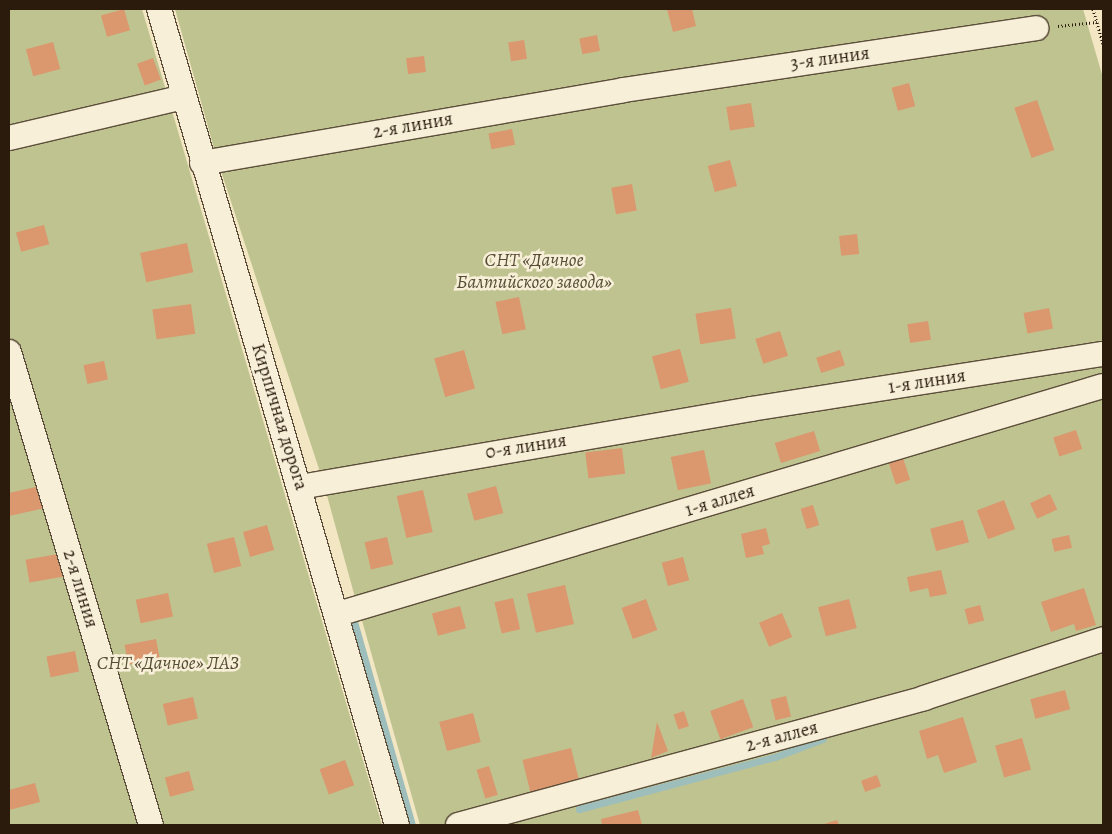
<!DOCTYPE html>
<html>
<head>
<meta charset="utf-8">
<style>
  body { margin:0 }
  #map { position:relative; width:1112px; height:834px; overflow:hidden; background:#f3e6c3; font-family:Alegreya,serif }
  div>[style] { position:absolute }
  .green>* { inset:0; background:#bfc390 }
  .stream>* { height:7px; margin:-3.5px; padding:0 3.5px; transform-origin:3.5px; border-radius:3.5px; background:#9ebebb }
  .building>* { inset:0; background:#db976e; transform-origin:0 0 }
  .path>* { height:3px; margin-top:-1.5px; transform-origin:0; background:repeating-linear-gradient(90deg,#2a1b0d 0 1px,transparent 0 3.5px) }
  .roads { filter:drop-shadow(1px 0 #5c4e3a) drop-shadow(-1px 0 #5c4e3a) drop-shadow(0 1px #5c4e3a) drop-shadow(0 -1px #5c4e3a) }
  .minor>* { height:24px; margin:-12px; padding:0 12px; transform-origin:12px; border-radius:12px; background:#f7efd8 }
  span { translate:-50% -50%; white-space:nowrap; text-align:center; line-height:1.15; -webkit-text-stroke:5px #f7efd8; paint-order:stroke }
  .street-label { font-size:19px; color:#2a1b0d }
  .park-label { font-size:19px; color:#574d34; font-style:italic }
  .frame { position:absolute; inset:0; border:10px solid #2a1b0d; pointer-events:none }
</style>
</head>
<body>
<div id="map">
  <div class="green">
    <div style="clip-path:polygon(9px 9px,142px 9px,382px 825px,9px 825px)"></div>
    <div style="clip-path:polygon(175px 9px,1083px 9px,1103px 78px,1103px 377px,356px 601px,323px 481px,217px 159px)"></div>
    <div style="clip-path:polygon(1103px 394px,1103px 825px,420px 825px,361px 617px)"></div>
  </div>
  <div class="stream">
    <div style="left:353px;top:618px;width:215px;rotate:74.1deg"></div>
    <div style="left:579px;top:809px;width:203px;rotate:-14.9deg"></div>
    <div style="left:775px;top:757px;width:51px;rotate:-20.6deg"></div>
  </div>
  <div class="building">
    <div style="left:124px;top:9px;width:22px;height:24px;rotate:74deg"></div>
    <div style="clip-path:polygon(667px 9px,692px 9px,696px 26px,673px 32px)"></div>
    <div style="left:597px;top:35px;width:16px;height:18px;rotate:79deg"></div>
    <div style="left:524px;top:40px;width:19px;height:16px;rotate:81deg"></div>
    <div style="left:53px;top:42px;width:28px;height:28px;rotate:75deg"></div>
    <div style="left:424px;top:56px;width:16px;height:18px;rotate:83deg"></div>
    <div style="left:153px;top:58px;width:23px;height:17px;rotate:70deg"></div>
    <div style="left:909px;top:83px;width:24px;height:18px;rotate:75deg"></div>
    <div style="left:1037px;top:100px;width:53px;height:24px;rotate:71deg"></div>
    <div style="left:751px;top:103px;width:24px;height:25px;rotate:81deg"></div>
    <div style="left:512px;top:129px;width:16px;height:24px;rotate:79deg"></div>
    <div style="left:730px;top:160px;width:27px;height:23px;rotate:75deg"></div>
    <div style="left:632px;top:184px;width:27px;height:21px;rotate:80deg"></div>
    <div style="left:44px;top:225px;width:20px;height:29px;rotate:75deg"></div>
    <div style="left:857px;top:234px;width:20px;height:18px;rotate:84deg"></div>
    <div style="left:187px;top:243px;width:30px;height:48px;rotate:78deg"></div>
    <div style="left:519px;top:297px;width:33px;height:24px;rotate:78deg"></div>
    <div style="left:191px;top:304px;width:30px;height:39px;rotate:82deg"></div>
    <div style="left:731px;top:308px;width:31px;height:36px;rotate:81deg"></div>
    <div style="left:1049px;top:308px;width:21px;height:26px;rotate:79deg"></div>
    <div style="left:928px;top:321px;width:19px;height:21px;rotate:81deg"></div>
    <div style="left:780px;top:331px;width:26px;height:26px;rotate:72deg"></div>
    <div style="left:680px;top:349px;width:34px;height:29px;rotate:75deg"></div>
    <div style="left:464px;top:350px;width:40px;height:31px;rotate:74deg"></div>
    <div style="left:840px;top:350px;width:16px;height:25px;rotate:72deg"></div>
    <div style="left:104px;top:361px;width:19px;height:21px;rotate:78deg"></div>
    <div style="left:1076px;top:430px;width:20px;height:24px;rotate:72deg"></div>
    <div style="left:814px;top:431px;width:21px;height:41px;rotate:73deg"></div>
    <div style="left:622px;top:448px;width:26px;height:37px;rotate:83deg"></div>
    <div style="left:704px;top:450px;width:34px;height:34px;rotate:78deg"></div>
    <div style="left:903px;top:458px;width:23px;height:15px;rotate:72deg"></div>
    <div style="clip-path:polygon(40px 486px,45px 508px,9px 516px,9px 493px)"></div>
    <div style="left:496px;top:486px;width:28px;height:30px;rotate:75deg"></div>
    <div style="left:423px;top:490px;width:43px;height:27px;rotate:77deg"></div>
    <div style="left:1050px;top:494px;width:17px;height:22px;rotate:65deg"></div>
    <div style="left:1004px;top:500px;width:31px;height:29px;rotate:69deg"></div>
    <div style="left:813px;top:505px;width:21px;height:13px;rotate:73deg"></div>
    <div style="left:963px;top:520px;width:23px;height:34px;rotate:75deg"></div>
    <div style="left:267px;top:525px;width:26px;height:25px;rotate:74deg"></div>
    <div style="clip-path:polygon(766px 528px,770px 544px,762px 546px,764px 554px,746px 558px,741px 534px)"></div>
    <div style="left:1069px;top:535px;width:13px;height:18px;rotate:77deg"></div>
    <div style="left:234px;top:537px;width:30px;height:28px;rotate:76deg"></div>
    <div style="left:387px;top:537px;width:28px;height:23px;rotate:77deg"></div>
    <div style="left:64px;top:553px;width:23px;height:39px;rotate:80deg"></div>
    <div style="left:683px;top:557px;width:24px;height:22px;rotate:75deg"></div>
    <div style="clip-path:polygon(941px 570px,947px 594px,930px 597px,928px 588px,910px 592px,907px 577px)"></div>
    <div style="left:565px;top:585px;width:40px;height:39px;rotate:77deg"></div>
    <div style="clip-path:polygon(1084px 588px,1096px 625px,1076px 631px,1074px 624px,1051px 632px,1041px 602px)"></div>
    <div style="left:168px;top:593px;width:24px;height:33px;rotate:78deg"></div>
    <div style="left:513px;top:598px;width:32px;height:19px;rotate:77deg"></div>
    <div style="left:646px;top:599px;width:33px;height:26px;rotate:70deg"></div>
    <div style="left:849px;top:599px;width:30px;height:32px;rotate:75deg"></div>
    <div style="left:980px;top:605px;width:16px;height:16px;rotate:75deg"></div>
    <div style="left:460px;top:606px;width:23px;height:29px;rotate:75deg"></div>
    <div style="left:782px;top:613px;width:26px;height:25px;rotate:67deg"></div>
    <div style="left:156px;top:639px;width:20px;height:32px;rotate:79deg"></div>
    <div style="left:75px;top:651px;width:21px;height:29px;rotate:79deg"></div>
    <div style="left:1065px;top:690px;width:20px;height:36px;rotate:75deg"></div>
    <div style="left:786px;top:696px;width:21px;height:16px;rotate:76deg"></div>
    <div style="left:193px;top:697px;width:22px;height:31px;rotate:77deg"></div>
    <div style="left:743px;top:699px;width:30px;height:35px;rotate:70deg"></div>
    <div style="left:684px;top:711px;width:16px;height:11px;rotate:72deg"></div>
    <div style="left:473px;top:713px;width:30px;height:35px;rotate:75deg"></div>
    <div style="clip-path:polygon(963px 717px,977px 762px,944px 773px,938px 755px,927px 759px,919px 731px)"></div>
    <div style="clip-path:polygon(657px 722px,668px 751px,651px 758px)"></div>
    <div style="left:1022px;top:738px;width:33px;height:28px;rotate:74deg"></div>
    <div style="left:571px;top:748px;width:34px;height:50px;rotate:76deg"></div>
    <div style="left:345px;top:760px;width:27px;height:27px;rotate:70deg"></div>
    <div style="left:489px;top:766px;width:30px;height:13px;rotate:73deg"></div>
    <div style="left:189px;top:771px;width:20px;height:25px;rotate:75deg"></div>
    <div style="left:877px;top:775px;width:12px;height:17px;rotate:70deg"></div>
    <div style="clip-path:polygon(35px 783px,40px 802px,9px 810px,9px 790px)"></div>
    <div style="clip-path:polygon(638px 810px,642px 825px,602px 825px,601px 819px)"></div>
    <div style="clip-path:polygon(837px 820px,839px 825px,821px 825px)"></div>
  </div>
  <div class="path">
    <div style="left:1093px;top:9px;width:36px;rotate:74deg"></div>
    <div style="left:1058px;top:26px;width:39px;rotate:-6deg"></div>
  </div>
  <div class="roads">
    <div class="minor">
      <div style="left:159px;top:9px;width:850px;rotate:73.74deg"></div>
      <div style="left:9px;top:138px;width:180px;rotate:-13.2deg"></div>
      <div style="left:202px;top:163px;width:427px;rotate:-9.8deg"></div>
      <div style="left:623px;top:90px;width:418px;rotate:-8.5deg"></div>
      <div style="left:9px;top:352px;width:494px;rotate:73.3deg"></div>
      <div style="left:300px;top:487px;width:458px;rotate:-9.8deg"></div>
      <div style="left:751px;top:409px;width:356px;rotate:-8.9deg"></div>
      <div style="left:338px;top:614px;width:798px;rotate:-16.6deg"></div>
      <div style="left:458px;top:825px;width:483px;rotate:-15.2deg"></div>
      <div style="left:924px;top:698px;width:188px;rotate:-18.2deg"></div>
    </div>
  </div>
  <div class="street-label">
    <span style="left:830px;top:59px;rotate:-8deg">3-я линия</span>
    <span style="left:413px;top:126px;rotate:-10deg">2-я линия</span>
    <span style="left:927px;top:382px;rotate:-9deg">1-я линия</span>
    <span style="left:279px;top:417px;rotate:73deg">Кирпичная дорога</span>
    <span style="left:526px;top:447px;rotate:-9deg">0-я линия</span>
    <span style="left:720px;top:501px;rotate:-17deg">1-я аллея</span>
    <span style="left:80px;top:589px;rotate:73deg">2-я линия</span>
    <span style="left:782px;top:737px;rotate:-15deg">2-я аллея</span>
  </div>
  <div class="park-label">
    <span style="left:534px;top:272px">СНТ «Дачное<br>Балтийского завода»</span>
    <span style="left:168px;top:664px">СНТ «Дачное» ЛАЗ</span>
  </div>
  <div class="frame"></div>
</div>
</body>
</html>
